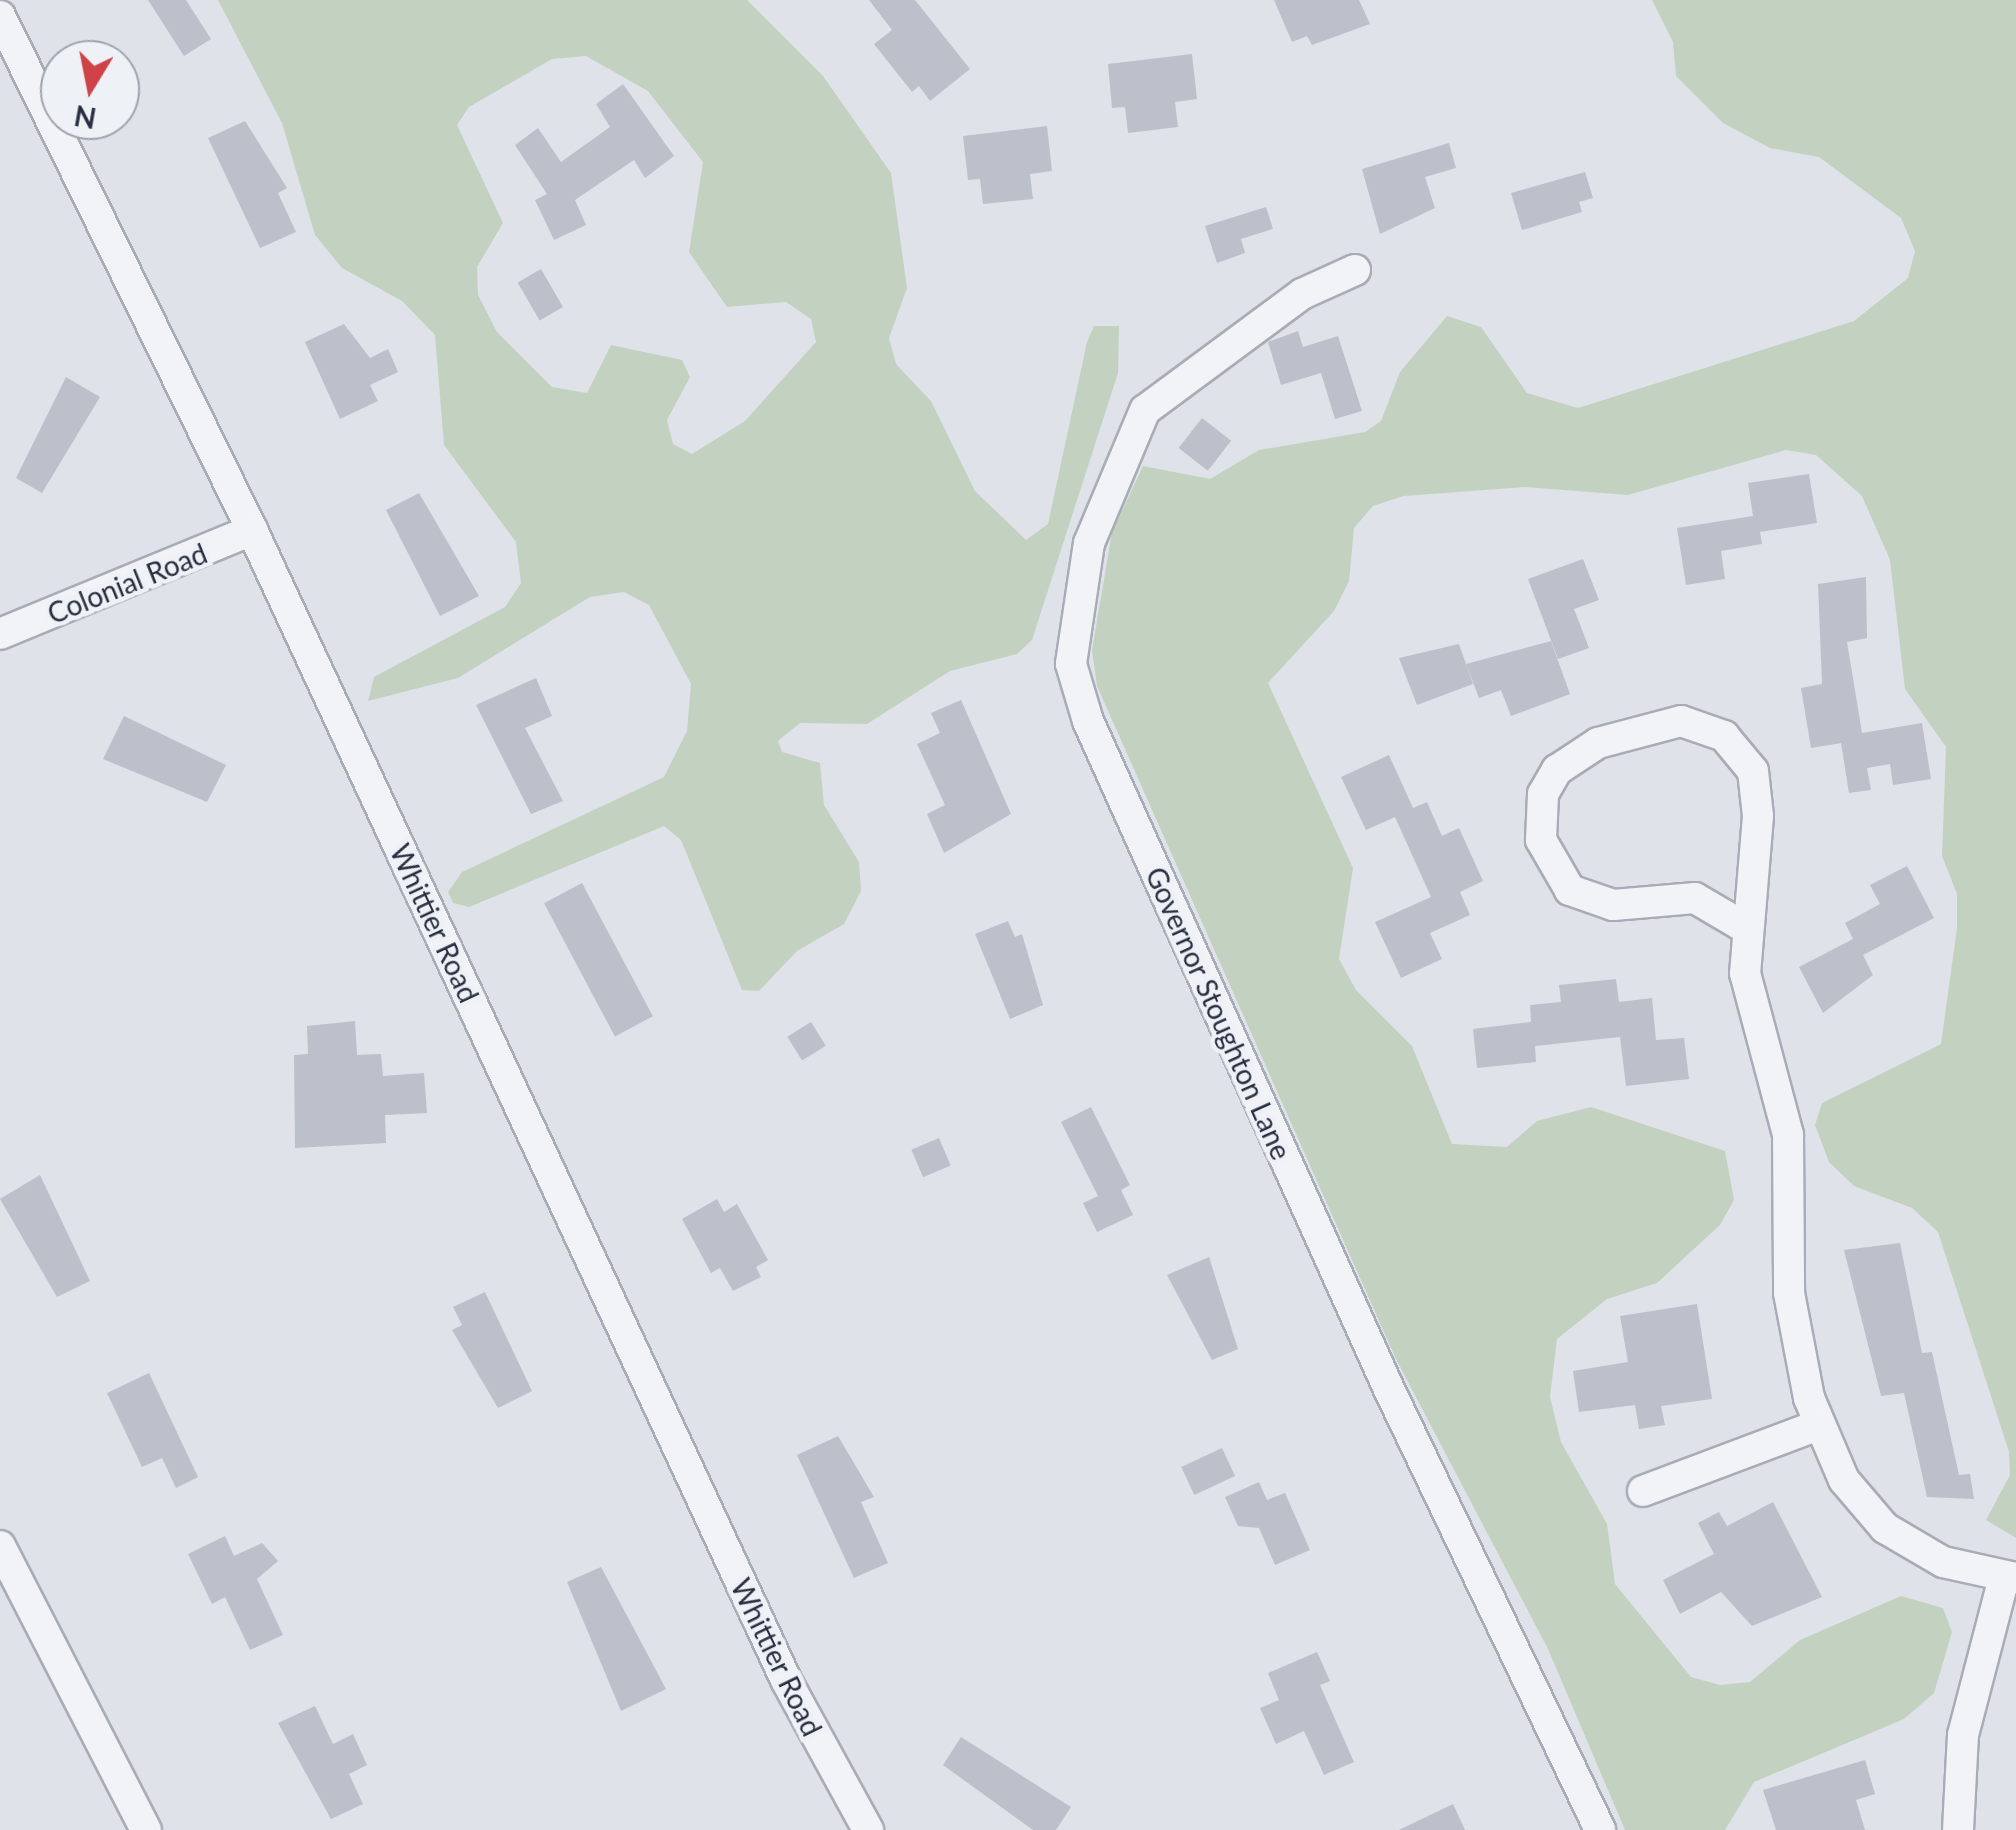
<!DOCTYPE html>
<html>
<head>
<meta charset="utf-8">
<style>
  body { margin:0 }
  #map { position:relative; width:2016px; height:1830px; overflow:hidden; background:#dfe2e8; font-family:Lato,sans-serif }
  div>[style] { position:absolute }
  .green>* { inset:0; background:#c3d2c0 }
  .building>* { inset:0; background:#bcc0cb; transform-origin:0 0 }
  .roads { filter:drop-shadow(2px 0 #a8acb6) drop-shadow(-2px 0 #a8acb6) drop-shadow(0 2px #a8acb6) drop-shadow(0 -2px #a8acb6) }
  .minor>* { height:30px; margin:-15px; padding:0 15px; transform-origin:15px; border-radius:15px; background:#f2f3f7 }
  span { translate:-50% -50%; white-space:nowrap; text-align:center; line-height:1.15; -webkit-text-stroke:9px #eef1f6; paint-order:stroke }
  .street-label { font-size:28px; color:#282e40 }
  .north { position:absolute; left:40px; top:40px; width:100px; height:100px; box-sizing:border-box; background:#eef1f6; border:2px solid #9fa3ad; border-radius:50%; rotate:190deg; font-size:28px; font-weight:700; line-height:40px; text-align:center; color:#282e40 }
  .north::after { content:''; display:block; margin:auto; width:35px; height:45px; background:#cf4348; clip-path:polygon(50% 0,100% 100%,50% 72%,0 100%) }
</style>
</head>
<body>
<div id="map">
  <div class="green">
    <div style="clip-path:polygon(evenodd,218px 0,747px 0,823px 76px,891px 173px,907px 288px,889px 338px,896px 364px,931px 401px,975px 491px,1026px 540px,1048px 524px,1087px 342px,1094px 326px,1119px 326px,1118px 373px,1032px 640px,1017px 654px,950px 671px,867px 724px,800px 723px,778px 741px,782px 752px,820px 763px,824px 805px,859px 862px,861px 891px,844px 924px,797px 951px,759px 991px,742px 990px,681px 840px,664px 826px,469px 907px,453px 903px,448px 892px,462px 872px,664px 777px,687px 731px,691px 684px,649px 605px,624px 592px,590px 597px,458px 678px,368px 701px,374px 677px,505px 607px,521px 583px,516px 542px,444px 445px,435px 335px,402px 301px,342px 268px,315px 235px,282px 123px,218px 0,586px 56px,648px 91px,703px 162px,689px 252px,727px 307px,786px 302px,811px 319px,816px 342px,745px 421px,692px 454px,673px 444px,667px 420px,690px 377px,682px 360px,611px 345px,587px 393px,552px 387px,497px 332px,478px 295px,477px 267px,503px 223px,457px 125px,469px 107px,552px 59px,586px 56px)"></div>
    <div style="clip-path:polygon(1652px 0,2016px 0,2016px 1538px,1986px 1520px,2010px 1475px,2009px 1452px,1938px 1232px,1912px 1208px,1854px 1186px,1829px 1162px,1815px 1125px,1822px 1103px,1941px 1044px,1957px 928px,1957px 894px,1942px 856px,1946px 747px,1905px 689px,1890px 560px,1862px 496px,1816px 455px,1786px 450px,1628px 495px,1525px 487px,1404px 496px,1373px 506px,1354px 528px,1349px 581px,1334px 611px,1268px 683px,1353px 868px,1339px 959px,1356px 990px,1412px 1046px,1452px 1144px,1507px 1147px,1537px 1121px,1591px 1107px,1725px 1151px,1734px 1200px,1720px 1225px,1657px 1283px,1607px 1299px,1557px 1339px,1550px 1397px,1561px 1442px,1607px 1524px,1615px 1584px,1691px 1677px,1720px 1685px,1750px 1682px,1800px 1640px,1901px 1596px,1943px 1608px,1952px 1632px,1934px 1693px,1904px 1719px,1754px 1782px,1725px 1830px,1625px 1830px,1548px 1649px,1396px 1359px,1097px 686px,1092px 650px,1112px 532px,1143px 466px,1210px 479px,1259px 450px,1365px 432px,1381px 421px,1400px 372px,1447px 316px,1481px 327px,1527px 393px,1578px 408px,1854px 321px,1908px 278px,1915px 251px,1901px 218px,1819px 157px,1770px 148px,1723px 123px,1676px 76px,1673px 42px)"></div>
  </div>
  <div class="building">
    <div style="clip-path:polygon(148px 0,186px 0,211px 39px,184px 56px)"></div>
    <div style="clip-path:polygon(869px 0,915px 0,970px 69px,930px 101px,919px 86px,912px 92px,874px 44px,892px 30px)"></div>
    <div style="clip-path:polygon(1274px 0,1359px 0,1370px 24px,1312px 45px,1307px 36px,1292px 42px)"></div>
    <div style="clip-path:polygon(1192px 54px,1197px 99px,1175px 102px,1178px 127px,1128px 133px,1125px 107px,1112px 108px,1108px 64px)"></div>
    <div style="clip-path:polygon(623px 84px,674px 156px,645px 178px,634px 160px,575px 200px,586px 225px,554px 240px,535px 200px,547px 194px,515px 145px,538px 128px,561px 162px,610px 127px,596px 104px)"></div>
    <div style="clip-path:polygon(245px 121px,287px 188px,278px 193px,296px 232px,260px 248px,208px 138px)"></div>
    <div style="clip-path:polygon(1047px 126px,1052px 171px,1030px 174px,1033px 199px,983px 204px,980px 179px,968px 180px,963px 136px)"></div>
    <div style="clip-path:polygon(1449px 143px,1456px 168px,1425px 177px,1435px 208px,1380px 234px,1362px 169px)"></div>
    <div style="clip-path:polygon(1585px 172px,1593px 198px,1579px 202px,1582px 212px,1522px 230px,1511px 193px)"></div>
    <div style="clip-path:polygon(1266px 207px,1273px 229px,1241px 239px,1245px 253px,1217px 263px,1205px 226px)"></div>
    <div style="left:541px;top:269px;width:44px;height:27px;rotate:60deg"></div>
    <div style="clip-path:polygon(344px 324px,370px 358px,388px 349px,398px 372px,370px 385px,378px 401px,340px 419px,305px 342px)"></div>
    <div style="clip-path:polygon(1298px 331px,1303px 347px,1338px 336px,1362px 411px,1335px 419px,1321px 373px,1281px 385px,1268px 342px)"></div>
    <div style="clip-path:polygon(66px 377px,100px 397px,42px 493px,16px 478px)"></div>
    <div style="left:1202px;top:418px;width:37px;height:38px;rotate:38deg"></div>
    <div style="clip-path:polygon(1809px 474px,1817px 523px,1760px 532px,1762px 544px,1721px 551px,1725px 579px,1686px 585px,1677px 528px,1753px 516px,1748px 483px)"></div>
    <div style="clip-path:polygon(419px 493px,479px 596px,440px 616px,386px 510px)"></div>
    <div style="clip-path:polygon(1583px 559px,1599px 600px,1574px 609px,1589px 648px,1558px 659px,1528px 579px)"></div>
    <div style="clip-path:polygon(1866px 577px,1867px 638px,1847px 642px,1862px 733px,1922px 723px,1931px 779px,1893px 785px,1890px 764px,1867px 768px,1871px 790px,1849px 793px,1841px 743px,1811px 748px,1801px 688px,1822px 684px,1818px 584px)"></div>
    <div style="clip-path:polygon(1551px 641px,1570px 694px,1511px 716px,1501px 690px,1479px 698px,1466px 664px)"></div>
    <div style="clip-path:polygon(1459px 644px,1473px 684px,1417px 705px,1399px 658px)"></div>
    <div style="clip-path:polygon(536px 678px,552px 716px,525px 728px,563px 801px,531px 814px,476px 705px)"></div>
    <div style="clip-path:polygon(961px 700px,1011px 814px,944px 853px,927px 814px,945px 805px,917px 744px,940px 733px,931px 713px)"></div>
    <div style="clip-path:polygon(124px 716px,226px 765px,207px 802px,103px 759px)"></div>
    <div style="clip-path:polygon(1389px 755px,1413px 808px,1427px 802px,1442px 836px,1459px 828px,1483px 881px,1460px 892px,1470px 915px,1430px 933px,1442px 959px,1401px 978px,1375px 922px,1431px 897px,1395px 817px,1366px 830px,1341px 777px)"></div>
    <div style="clip-path:polygon(1907px 866px,1934px 918px,1863px 955px,1873px 975px,1823px 1013px,1799px 967px,1853px 939px,1845px 923px,1880px 904px,1870px 885px)"></div>
    <div style="left:582px;top:883px;width:151px;height:43px;rotate:62deg"></div>
    <div style="clip-path:polygon(1008px 921px,1015px 937px,1022px 934px,1043px 1005px,1010px 1019px,975px 934px)"></div>
    <div style="clip-path:polygon(1616px 979px,1619px 1002px,1652px 998px,1656px 1040px,1684px 1038px,1689px 1079px,1626px 1086px,1620px 1037px,1535px 1046px,1536px 1062px,1477px 1068px,1473px 1029px,1531px 1022px,1530px 1005px,1561px 1002px,1559px 985px)"></div>
    <div style="clip-path:polygon(355px 1021px,357px 1055px,381px 1054px,383px 1076px,424px 1073px,427px 1113px,385px 1115px,386px 1143px,295px 1148px,294px 1055px,308px 1054px,307px 1026px)"></div>
    <div style="left:811px;top:1022px;width:28px;height:28px;rotate:58deg"></div>
    <div style="clip-path:polygon(1091px 1107px,1130px 1185px,1121px 1190px,1133px 1215px,1097px 1232px,1083px 1203px,1098px 1196px,1061px 1122px)"></div>
    <div style="left:939px;top:1138px;width:30px;height:30px;rotate:67deg"></div>
    <div style="clip-path:polygon(40px 1175px,90px 1281px,57px 1297px,0 1199px)"></div>
    <div style="clip-path:polygon(717px 1199px,724px 1212px,737px 1204px,768px 1260px,756px 1267px,761px 1277px,733px 1291px,720px 1268px,711px 1273px,682px 1219px)"></div>
    <div style="clip-path:polygon(1900px 1243px,1922px 1353px,1932px 1352px,1959px 1475px,1970px 1474px,1974px 1499px,1927px 1497px,1904px 1393px,1881px 1396px,1844px 1250px)"></div>
    <div style="clip-path:polygon(1209px 1257px,1238px 1349px,1212px 1360px,1167px 1275px)"></div>
    <div style="clip-path:polygon(485px 1292px,532px 1391px,498px 1408px,452px 1330px,462px 1325px,453px 1307px)"></div>
    <div style="clip-path:polygon(1697px 1304px,1712px 1399px,1661px 1406px,1665px 1425px,1639px 1429px,1635px 1405px,1579px 1412px,1573px 1371px,1628px 1362px,1620px 1316px)"></div>
    <div style="clip-path:polygon(149px 1373px,198px 1477px,176px 1488px,162px 1458px,142px 1467px,107px 1393px)"></div>
    <div style="clip-path:polygon(838px 1436px,874px 1497px,861px 1502px,888px 1563px,854px 1578px,797px 1455px)"></div>
    <div style="left:1222px;top:1448px;width:31px;height:45px;rotate:65deg"></div>
    <div style="clip-path:polygon(1259px 1482px,1267px 1500px,1285px 1493px,1310px 1550px,1275px 1565px,1259px 1528px,1238px 1526px,1225px 1497px)"></div>
    <div style="clip-path:polygon(1773px 1502px,1822px 1597px,1752px 1626px,1721px 1592px,1680px 1614px,1663px 1580px,1714px 1554px,1698px 1523px,1719px 1512px,1727px 1526px)"></div>
    <div style="clip-path:polygon(225px 1536px,234px 1556px,262px 1543px,278px 1561px,257px 1579px,283px 1635px,250px 1650px,225px 1597px,212px 1604px,188px 1554px)"></div>
    <div style="clip-path:polygon(601px 1567px,666px 1689px,621px 1711px,567px 1582px)"></div>
    <div style="clip-path:polygon(1317px 1652px,1330px 1681px,1320px 1685px,1354px 1762px,1324px 1775px,1304px 1731px,1276px 1744px,1260px 1708px,1279px 1700px,1268px 1673px)"></div>
    <div style="clip-path:polygon(315px 1706px,333px 1744px,353px 1734px,367px 1765px,349px 1774px,363px 1804px,331px 1819px,278px 1723px)"></div>
    <div style="clip-path:polygon(961px 1737px,1071px 1807px,1056px 1830px,1033px 1830px,943px 1765px)"></div>
    <div style="clip-path:polygon(1865px 1760px,1875px 1794px,1856px 1800px,1865px 1830px,1776px 1830px,1763px 1790px)"></div>
    <div style="clip-path:polygon(1453px 1804px,1465px 1830px,1399px 1830px)"></div>
  </div>
  <div class="roads">
    <div class="minor">
      <div style="left:0;top:16px;width:572px;rotate:63.88deg"></div>
      <div style="left:252px;top:530px;width:1268px;rotate:65.09deg"></div>
      <div style="left:786px;top:1680px;width:171px;rotate:61.3deg"></div>
      <div style="left:1355px;top:270px;width:58px;rotate:155.6deg"></div>
      <div style="left:1302px;top:294px;width:195px;rotate:143.5deg"></div>
      <div style="left:1145px;top:410px;width:144px;rotate:112.8deg"></div>
      <div style="left:1089px;top:543px;width:122px;rotate:98.5deg"></div>
      <div style="left:1071px;top:664px;width:59px;rotate:73.4deg"></div>
      <div style="left:1088px;top:721px;width:730px;rotate:65.75deg"></div>
      <div style="left:1388px;top:1387px;width:491px;rotate:64.4deg"></div>
      <div style="left:0;top:634px;width:273px;rotate:-22.4deg"></div>
      <div style="left:1746px;top:928px;width:59px;rotate:-149.5deg"></div>
      <div style="left:1695px;top:898px;width:82px;rotate:175.1deg"></div>
      <div style="left:1613px;top:905px;width:46px;rotate:-160.8deg"></div>
      <div style="left:1570px;top:890px;width:58px;rotate:-120.1deg"></div>
      <div style="left:1541px;top:840px;width:46px;rotate:-87.5deg"></div>
      <div style="left:1543px;top:794px;width:28px;rotate:-60deg"></div>
      <div style="left:1557px;top:770px;width:49px;rotate:-33.4deg"></div>
      <div style="left:1598px;top:743px;width:86px;rotate:-14.8deg"></div>
      <div style="left:1681px;top:721px;width:46px;rotate:19.2deg"></div>
      <div style="left:1724px;top:736px;width:45px;rotate:50.4deg"></div>
      <div style="left:1753px;top:771px;width:45px;rotate:83.7deg"></div>
      <div style="left:1758px;top:816px;width:158px;rotate:94.7deg"></div>
      <div style="left:1745px;top:973px;width:168px;rotate:75.1deg"></div>
      <div style="left:1788px;top:1135px;width:158px;rotate:89.6deg"></div>
      <div style="left:1789px;top:1293px;width:107px;rotate:79.2deg"></div>
      <div style="left:1809px;top:1398px;width:89px;rotate:66.9deg"></div>
      <div style="left:1844px;top:1480px;width:63px;rotate:49.5deg"></div>
      <div style="left:1885px;top:1528px;width:67px;rotate:30.4deg"></div>
      <div style="left:1943px;top:1562px;width:75px;rotate:12.4deg"></div>
      <div style="left:1643px;top:1491px;width:188px;rotate:-20.6deg"></div>
      <div style="left:0;top:1546px;width:319px;rotate:62.8deg"></div>
      <div style="left:1958px;top:1830px;width:95px;rotate:-87deg"></div>
      <div style="left:1963px;top:1735px;width:162px;rotate:-75.4deg"></div>
    </div>
  </div>
  <div class="street-label">
    <span style="left:127px;top:583px;rotate:-22deg">Colonial Road</span>
    <span style="left:435px;top:923px;rotate:65deg">Whittier Road</span>
    <span style="left:1219px;top:1013px;rotate:66deg">Governor Stoughton Lane</span>
    <span style="left:777px;top:1657px;rotate:64deg">Whittier Road</span>
  </div>
  <div class="north">N</div>
</div>
</body>
</html>
